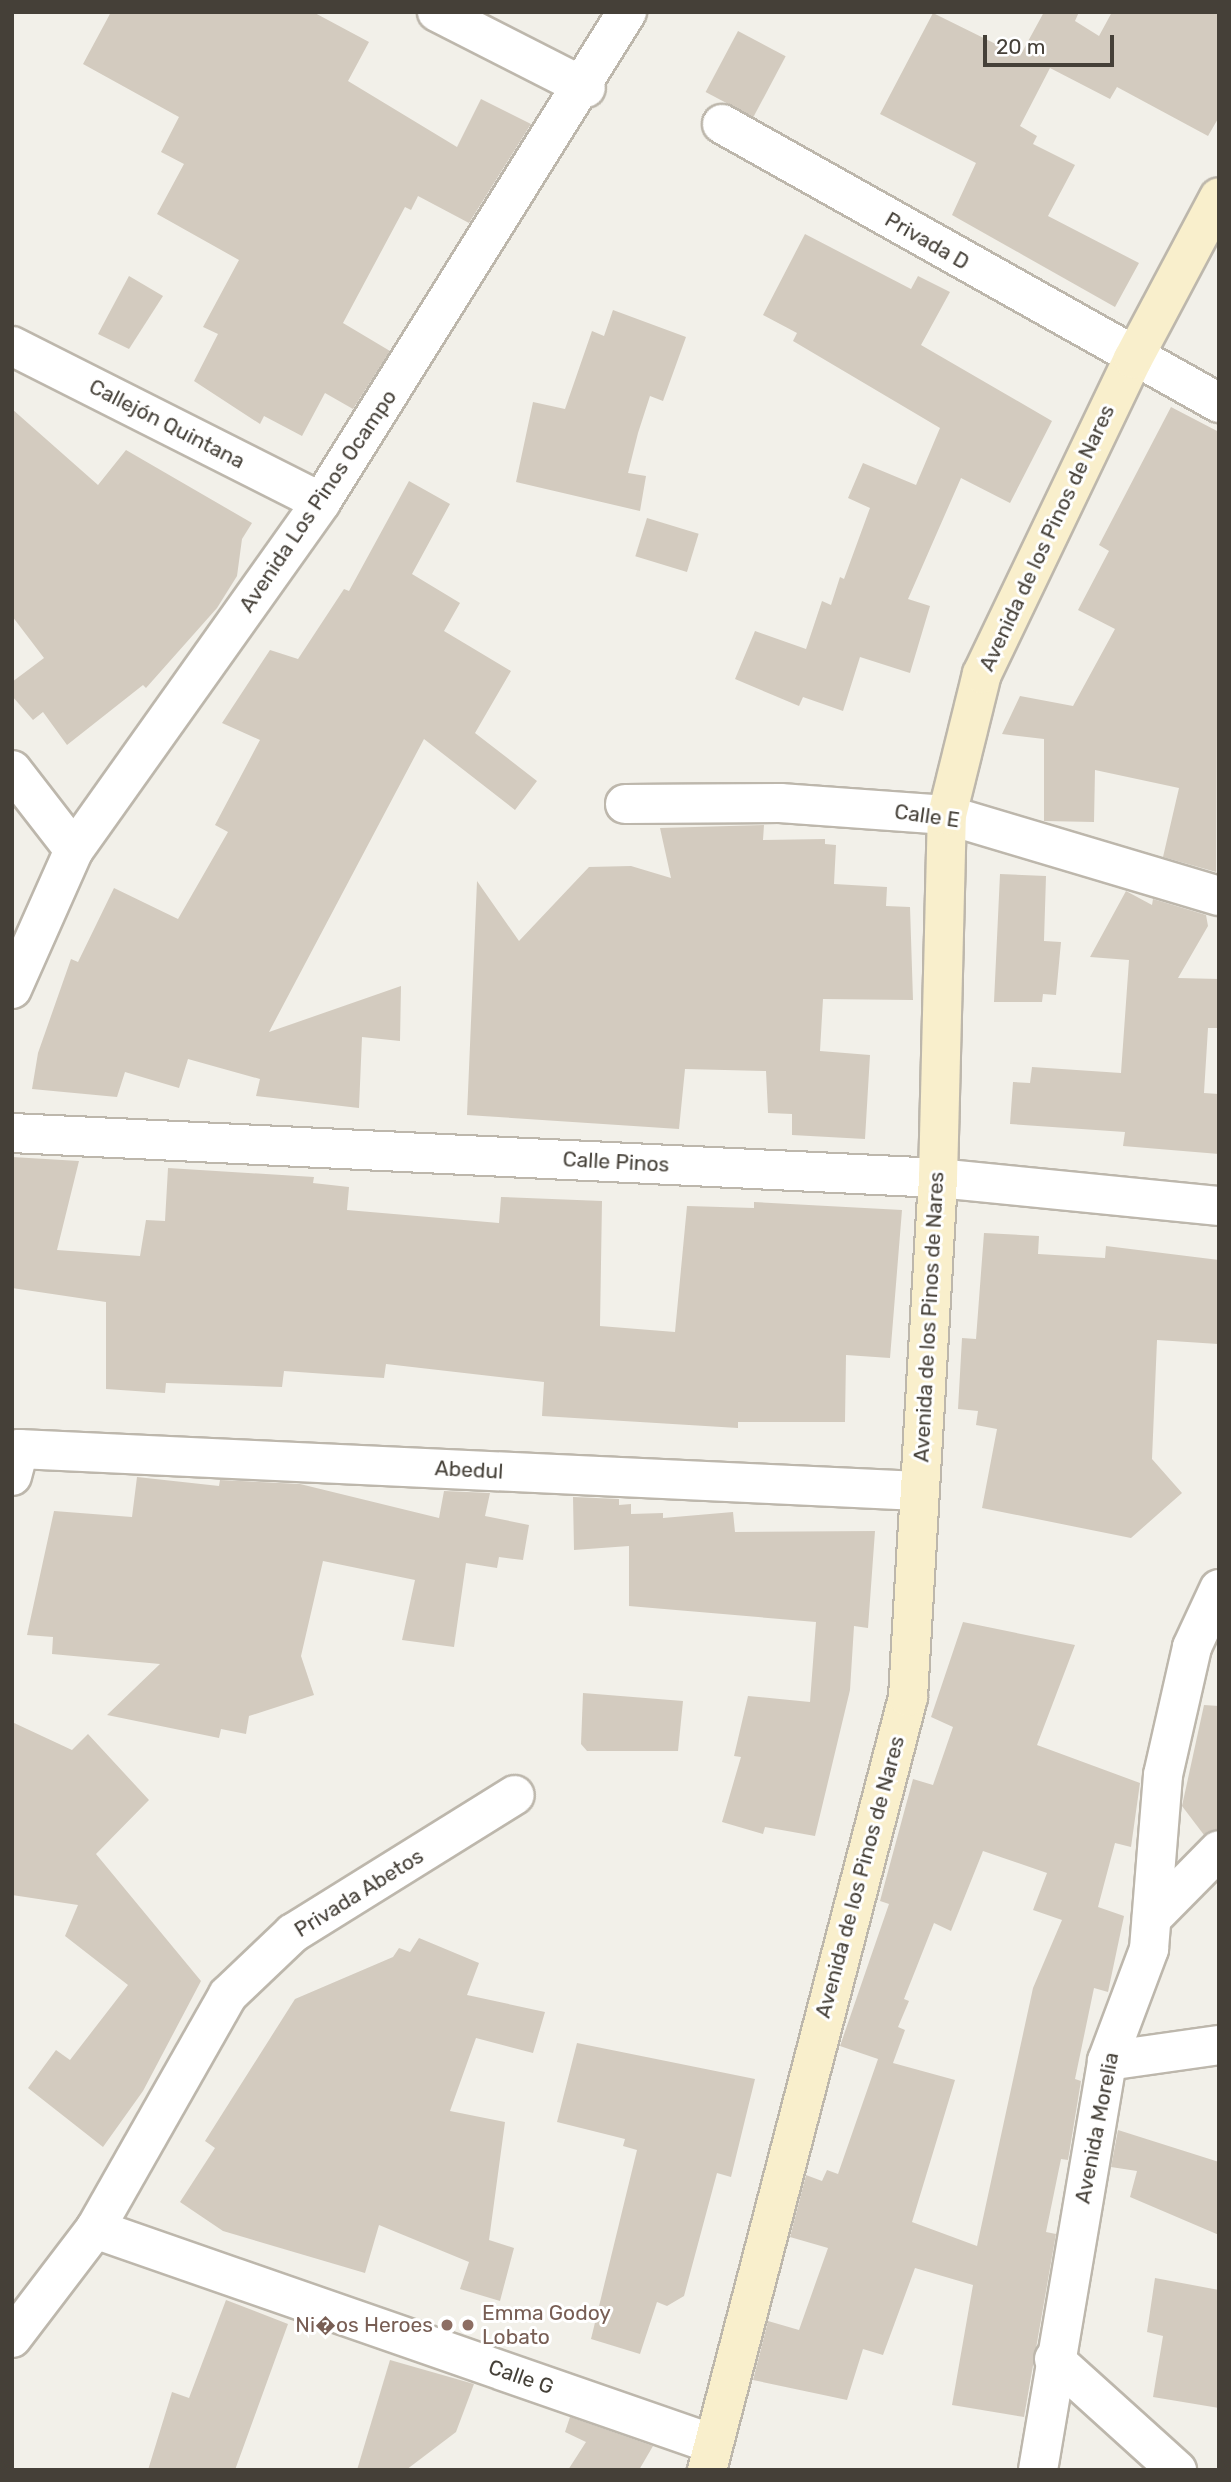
<!DOCTYPE html>
<html>
<head>
<meta charset="utf-8">
<style>
  body { margin:0 }
  #map { position:relative; width:1231px; height:2482px; overflow:hidden; background:#f2f0e9; font-family:Rubik,sans-serif }
  div>[style] { position:absolute }
  .building>* { inset:0; background:#d3cbbf; transform-origin:0 0 }
  .roads { filter:drop-shadow(2px 0 #bdb7ac) drop-shadow(-2px 0 #bdb7ac) drop-shadow(0 2px #bdb7ac) drop-shadow(0 -2px #bdb7ac) }
  .street>* { height:38px; margin:-19px; padding:0 19px; transform-origin:19px; border-radius:19px; background:#fff }
  .secondary>* { height:38px; margin:-19px; padding:0 19px; transform-origin:19px; border-radius:19px; background:#f9efcc }
  .dots>* { width:19px; height:19px; translate:-50% -50%; box-sizing:border-box; border:4px solid #fff; border-radius:50% }
  span { translate:-50% -50%; white-space:nowrap; text-align:center; line-height:1.15; -webkit-text-stroke:6px #fff; paint-order:stroke }
  .street-label { font-size:21px; color:#454038 }
  .education-label { font-size:21px; color:#785e54 }
  .left { translate:0 -50%; text-align:left }
  .right { translate:-100% -50%; text-align:right }
  .frame { position:absolute; inset:0; border:14px solid #454038; pointer-events:none }
  .scale { position:absolute; left:983px; top:35px; width:131px; height:32px; box-sizing:border-box; border:4px solid #454038; border-top:0; padding-left:9px; font-size:21px; line-height:24px; white-space:nowrap; color:#454038; -webkit-text-stroke:5px #fff; paint-order:stroke }
</style>
</head>
<body>
<div id="map">
  <div class="building">
    <div style="clip-path:polygon(111px 12px,313px 12px,369px 42px,348px 81px,457px 147px,481px 99px,531px 124px,469px 223px,418px 196px,411px 210px,405px 207px,343px 323px,390px 351px,353px 409px,325px 393px,302px 436px,264px 416px,260px 424px,194px 381px,218px 334px,203px 327px,239px 260px,157px 214px,184px 164px,161px 152px,179px 117px,83px 64px)"></div>
    <div style="clip-path:polygon(1044px 12px,1079px 12px,1075px 21px,1099px 36px,1112px 12px,1219px 12px,1219px 117px,1208px 136px,1117px 87px,1110px 99px,1050px 68px,1020px 126px,1037px 136px,1033px 144px,1075px 165px,1048px 216px,1139px 263px,1115px 307px,952px 215px,976px 163px,880px 114px,933px 13px,1020px 56px)"></div>
    <div style="left:738px;top:31px;width:54px;height:69px;rotate:28deg"></div>
    <div style="clip-path:polygon(805px 234px,911px 289px,918px 276px,950px 292px,921px 345px,1052px 421px,1010px 503px,961px 478px,908px 599px,930px 606px,910px 673px,860px 657px,843px 711px,803px 697px,799px 706px,735px 679px,755px 631px,806px 649px,822px 601px,831px 605px,840px 577px,844px 579px,870px 508px,848px 498px,863px 463px,916px 485px,940px 428px,793px 341px,797px 333px,763px 315px)"></div>
    <div style="clip-path:polygon(129px 276px,163px 296px,129px 349px,98px 334px)"></div>
    <div style="clip-path:polygon(613px 310px,686px 337px,663px 401px,650px 396px,638px 433px,628px 473px,646px 476px,640px 511px,516px 482px,533px 402px,565px 409px,592px 331px,604px 336px)"></div>
    <div style="clip-path:polygon(1171px 407px,1219px 432px,1216px 872px,1163px 857px,1179px 788px,1095px 770px,1094px 822px,1044px 821px,1044px 739px,1002px 734px,1020px 696px,1073px 706px,1115px 629px,1078px 610px,1109px 551px,1099px 545px)"></div>
    <div style="clip-path:polygon(12px 409px,98px 485px,126px 450px,252px 523px,242px 539px,237px 576px,217px 608px,146px 688px,143px 685px,67px 745px,43px 712px,33px 720px,12px 696px,12px 682px,44px 658px,12px 616px)"></div>
    <div style="clip-path:polygon(409px 481px,450px 504px,412px 574px,460px 603px,444px 631px,511px 671px,475px 733px,537px 781px,515px 810px,424px 739px,269px 1032px,401px 986px,400px 1041px,362px 1037px,359px 1108px,256px 1096px,260px 1079px,188px 1059px,179px 1088px,125px 1072px,117px 1097px,32px 1089px,38px 1053px,71px 959px,78px 962px,114px 888px,178px 919px,228px 832px,215px 825px,260px 740px,222px 723px,270px 650px,298px 659px,344px 589px,349px 591px)"></div>
    <div style="left:647px;top:518px;width:54px;height:40px;rotate:17deg"></div>
    <div style="clip-path:polygon(764px 825px,763px 840px,825px 839px,825px 844px,836px 845px,834px 884px,887px 887px,886px 906px,910px 907px,913px 1000px,823px 999px,820px 1051px,870px 1055px,865px 1139px,792px 1135px,792px 1114px,768px 1113px,766px 1071px,685px 1069px,679px 1129px,467px 1115px,477px 881px,519px 941px,589px 867px,631px 866px,671px 878px,660px 828px)"></div>
    <div style="clip-path:polygon(1000px 874px,1046px 876px,1044px 941px,1061px 942px,1056px 995px,1043px 994px,1042px 1002px,994px 1002px)"></div>
    <div style="clip-path:polygon(1126px 891px,1152px 905px,1153px 899px,1206px 915px,1208px 926px,1178px 978px,1219px 979px,1219px 1028px,1208px 1028px,1204px 1093px,1219px 1094px,1219px 1154px,1123px 1146px,1125px 1132px,1010px 1124px,1013px 1082px,1030px 1083px,1032px 1067px,1121px 1073px,1129px 960px,1090px 957px)"></div>
    <div style="clip-path:polygon(12px 1157px,79px 1161px,57px 1250px,140px 1256px,146px 1220px,165px 1221px,168px 1168px,314px 1177px,313px 1183px,349px 1187px,347px 1210px,499px 1223px,501px 1197px,602px 1201px,600px 1326px,675px 1332px,687px 1206px,754px 1208px,754px 1202px,902px 1210px,890px 1358px,846px 1355px,845px 1422px,738px 1422px,738px 1428px,542px 1416px,544px 1382px,386px 1364px,384px 1378px,284px 1371px,282px 1387px,166px 1383px,165px 1393px,106px 1389px,106px 1302px,12px 1288px)"></div>
    <div style="clip-path:polygon(984px 1233px,1039px 1236px,1038px 1254px,1105px 1258px,1106px 1246px,1219px 1260px,1218px 1344px,1157px 1340px,1152px 1459px,1182px 1493px,1131px 1538px,982px 1508px,997px 1429px,976px 1425px,978px 1411px,958px 1409px,962px 1338px,976px 1339px)"></div>
    <div style="clip-path:polygon(137px 1477px,219px 1486px,220px 1480px,300px 1484px,439px 1518px,444px 1491px,490px 1493px,485px 1516px,529px 1525px,523px 1560px,499px 1557px,497px 1568px,466px 1563px,454px 1647px,402px 1640px,415px 1580px,323px 1561px,301px 1656px,314px 1695px,249px 1716px,246px 1734px,221px 1729px,219px 1738px,107px 1715px,160px 1664px,52px 1654px,53px 1637px,27px 1635px,54px 1511px,132px 1517px)"></div>
    <div style="clip-path:polygon(573px 1497px,619px 1499px,619px 1505px,631px 1504px,631px 1514px,663px 1513px,663px 1518px,733px 1512px,735px 1532px,875px 1531px,868px 1628px,854px 1626px,850px 1690px,815px 1836px,765px 1827px,763px 1834px,722px 1822px,741px 1757px,734px 1756px,748px 1696px,810px 1702px,816px 1622px,629px 1606px,629px 1546px,574px 1550px)"></div>
    <div style="clip-path:polygon(evenodd,963px 1622px,1075px 1645px,1037px 1745px,1140px 1783px,1131px 1847px,1115px 1843px,1098px 1907px,1124px 1916px,1108px 1992px,1094px 1988px,1075px 2079px,1081px 2081px,1068px 2160px,1061px 2159px,1046px 2232px,1056px 2234px,1024px 2417px,952px 2405px,973px 2285px,915px 2268px,883px 2355px,863px 2349px,847px 2400px,753px 2380px,768px 2321px,799px 2330px,828px 2248px,790px 2237px,806px 2175px,822px 2181px,827px 2170px,838px 2174px,878px 2059px,840px 2046px,889px 1904px,880px 1901px,913px 1779px,933px 1785px,953px 1727px,931px 1717px,963px 1622px,983px 1851px,1047px 1873px,1033px 1910px,1062px 1920px,1033px 1988px,977px 2246px,912px 2222px,955px 2080px,893px 2063px,905px 2030px,898px 2027px,909px 2001px,904px 1999px,934px 1923px,951px 1931px,983px 1851px)"></div>
    <div style="clip-path:polygon(583px 1693px,683px 1701px,678px 1751px,587px 1751px,581px 1744px)"></div>
    <div style="clip-path:polygon(1204px 1705px,1219px 1706px,1219px 1829px,1204px 1835px,1182px 1806px)"></div>
    <div style="clip-path:polygon(12px 1722px,72px 1750px,88px 1734px,149px 1800px,96px 1854px,201px 1981px,143px 2091px,103px 2147px,28px 2088px,56px 2050px,70px 2060px,128px 1985px,65px 1936px,78px 1905px,12px 1895px)"></div>
    <div style="clip-path:polygon(419px 1938px,479px 1963px,467px 1995px,545px 2012px,533px 2053px,476px 2038px,450px 2111px,505px 2122px,489px 2240px,514px 2248px,500px 2301px,460px 2289px,469px 2262px,379px 2225px,365px 2273px,223px 2231px,180px 2202px,215px 2148px,205px 2141px,295px 1999px,393px 1957px,399px 1948px,410px 1952px)"></div>
    <div style="clip-path:polygon(577px 2043px,755px 2079px,731px 2177px,717px 2173px,684px 2296px,667px 2306px,657px 2302px,640px 2354px,591px 2339px,637px 2150px,623px 2146px,625px 2139px,557px 2122px)"></div>
    <div style="clip-path:polygon(1118px 2130px,1219px 2162px,1219px 2235px,1130px 2197px,1137px 2171px,1111px 2167px)"></div>
    <div style="clip-path:polygon(1155px 2278px,1219px 2290px,1219px 2408px,1153px 2397px,1163px 2336px,1147px 2332px)"></div>
    <div style="clip-path:polygon(226px 2300px,288px 2324px,235px 2470px,148px 2470px,172px 2392px,189px 2398px)"></div>
    <div style="clip-path:polygon(390px 2360px,474px 2384px,456px 2432px,406px 2470px,357px 2470px)"></div>
    <div style="clip-path:polygon(570px 2417px,653px 2446px,639px 2470px,568px 2470px,586px 2442px,565px 2432px)"></div>
  </div>
  <div class="roads">
    <div class="street">
      <div style="left:437px;top:12px;width:167px;rotate:27deg"></div>
      <div style="left:722px;top:124px;width:570px;rotate:29.31deg"></div>
      <div style="left:12px;top:346px;width:346px;rotate:26.8deg"></div>
      <div style="left:12px;top:770px;width:101px;rotate:52.2deg"></div>
      <div style="left:625px;top:804px;width:155px;rotate:-0.4deg"></div>
      <div style="left:780px;top:803px;width:167px;rotate:4.1deg"></div>
      <div style="left:947px;top:815px;width:284px;rotate:16.6deg"></div>
      <div style="left:12px;top:989px;width:152px;rotate:-66deg"></div>
      <div style="left:74px;top:850px;width:427px;rotate:-54.6deg"></div>
      <div style="left:321px;top:502px;width:578px;rotate:-58.02deg"></div>
      <div style="left:12px;top:1133px;width:927px;rotate:2.78deg"></div>
      <div style="left:938px;top:1178px;width:282px;rotate:5.7deg"></div>
      <div style="left:12px;top:1476px;width:28px;rotate:-75deg"></div>
      <div style="left:19px;top:1449px;width:901px;rotate:2.67deg"></div>
      <div style="left:1152px;top:1918px;width:95px;rotate:-45.4deg"></div>
      <div style="left:1107px;top:2061px;width:113px;rotate:-8.1deg"></div>
      <div style="left:95px;top:2229px;width:651px;rotate:19.19deg"></div>
      <div style="left:12px;top:2338px;width:137px;rotate:-52.7deg"></div>
      <div style="left:95px;top:2229px;width:269px;rotate:-60.4deg"></div>
      <div style="left:228px;top:1995px;width:90px;rotate:-43.6deg"></div>
      <div style="left:293px;top:1933px;width:261px;rotate:-31.9deg"></div>
      <div style="left:1054px;top:2359px;width:166px;rotate:42.1deg"></div>
      <div style="left:1038px;top:2470px;width:415px;rotate:-80.4deg"></div>
      <div style="left:1107px;top:2061px;width:120px;rotate:-69.4deg"></div>
      <div style="left:1149px;top:1949px;width:175px;rotate:-85.4deg"></div>
      <div style="left:1163px;top:1775px;width:131px;rotate:-77.2deg"></div>
      <div style="left:1192px;top:1647px;width:64px;rotate:-65deg"></div>
    </div>
    <div class="secondary">
      <div style="left:707px;top:2470px;width:799px;rotate:-75.42deg"></div>
      <div style="left:908px;top:1697px;width:520px;rotate:-86.69deg"></div>
      <div style="left:938px;top:1178px;width:363px;rotate:-88.6deg"></div>
      <div style="left:947px;top:815px;width:145px;rotate:-76.1deg"></div>
      <div style="left:982px;top:674px;width:349px;rotate:-64.4deg"></div>
      <div style="left:1133px;top:359px;width:183px;rotate:-62deg"></div>
    </div>
  </div>
  <div class="dots">
    <div style="left:447px;top:2325px;background:#8d6e63"></div>
    <div style="left:468px;top:2325px;background:#8d6e63"></div>
  </div>
  <div class="street-label">
    <span style="left:927px;top:241px;rotate:30deg">Privada D</span>
    <span style="left:167px;top:424px;rotate:27deg">Callejón Quintana</span>
    <span style="left:318px;top:501px;rotate:-56deg">Avenida Los Pinos Ocampo</span>
    <span style="left:1047px;top:538px;rotate:-65deg">Avenida de los Pinos de Nares</span>
    <span style="left:927px;top:816px;rotate:8deg">Calle E</span>
    <span style="left:616px;top:1162px;rotate:3deg">Calle Pinos</span>
    <span style="left:929px;top:1317px;rotate:-87deg">Avenida de los Pinos de Nares</span>
    <span style="left:469px;top:1470px;rotate:3deg">Abedul</span>
    <span style="left:860px;top:1877px;rotate:-75deg">Avenida de los Pinos de Nares</span>
    <span style="left:359px;top:1893px;rotate:-32deg">Privada Abetos</span>
    <span style="left:1097px;top:2128px;rotate:-79deg">Avenida Morelia</span>
    <span style="left:521px;top:2377px;rotate:19deg">Calle G</span>
  </div>
  <div class="education-label">
    <span class="left" style="left:482px;top:2325px">Emma Godoy<br>Lobato</span>
    <span class="right" style="left:433px;top:2325px">Ni�os Heroes</span>
  </div>
  <div class="frame"></div>
  <div class="scale">20 m</div>
</div>
</body>
</html>
